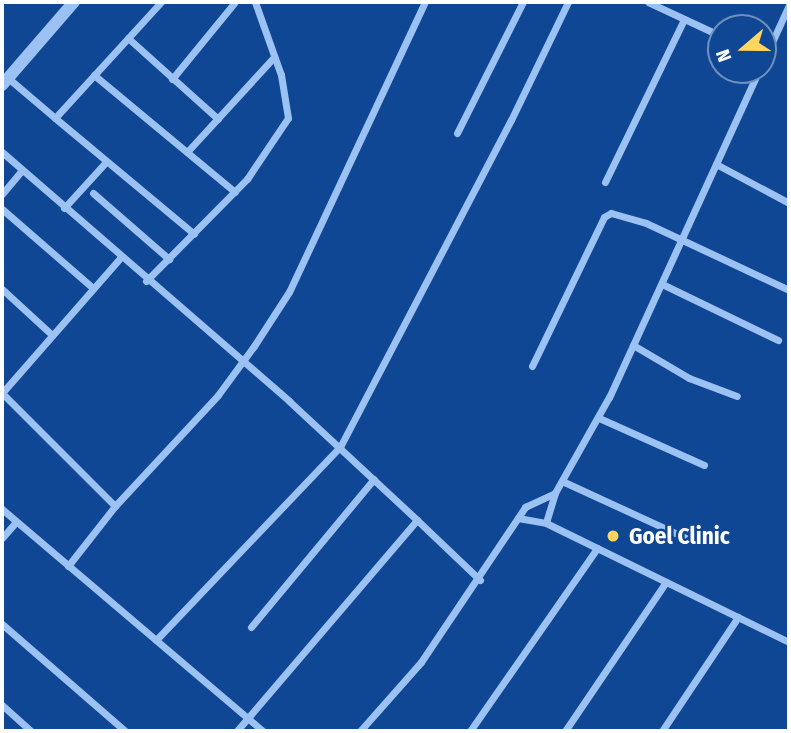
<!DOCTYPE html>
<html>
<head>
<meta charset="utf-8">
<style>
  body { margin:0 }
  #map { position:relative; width:791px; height:733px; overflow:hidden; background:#104794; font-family:"Fira Sans Condensed",sans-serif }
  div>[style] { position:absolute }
  .minor>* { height:7px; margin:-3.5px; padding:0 3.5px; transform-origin:3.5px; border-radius:3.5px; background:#9cc2f4 }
  .tertiary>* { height:12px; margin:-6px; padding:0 6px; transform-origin:6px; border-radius:6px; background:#9cc2f4 }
  .dots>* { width:19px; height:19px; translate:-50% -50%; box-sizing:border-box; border:4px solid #104794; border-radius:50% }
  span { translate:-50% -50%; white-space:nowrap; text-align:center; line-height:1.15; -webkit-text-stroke:5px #104794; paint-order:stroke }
  .poi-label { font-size:23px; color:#fff; font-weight:700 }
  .left { translate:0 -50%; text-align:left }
  .frame { position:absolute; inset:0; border:4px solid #fff; pointer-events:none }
  .north { position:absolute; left:707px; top:14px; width:70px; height:70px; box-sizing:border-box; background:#104794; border:2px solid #7091bf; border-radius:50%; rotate:250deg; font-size:19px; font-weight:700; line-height:28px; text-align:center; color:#fff }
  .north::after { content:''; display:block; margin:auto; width:24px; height:32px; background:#ffd45f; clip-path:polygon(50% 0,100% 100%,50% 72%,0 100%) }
</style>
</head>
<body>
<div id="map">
  <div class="minor">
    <div style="left:161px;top:2px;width:157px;rotate:132.4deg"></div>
    <div style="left:55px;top:118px;width:181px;rotate:39.8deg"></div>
    <div style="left:648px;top:2px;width:81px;rotate:25deg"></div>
    <div style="left:128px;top:38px;width:121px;rotate:42deg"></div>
    <div style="left:763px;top:62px;width:63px;rotate:-65.5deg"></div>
    <div style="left:759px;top:70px;width:360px;rotate:114.6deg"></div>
    <div style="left:609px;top:397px;width:110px;rotate:119.4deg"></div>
    <div style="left:555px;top:493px;width:31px;rotate:107deg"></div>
    <div style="left:546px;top:523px;width:271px;rotate:26.1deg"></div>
    <div style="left:94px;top:75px;width:183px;rotate:39.7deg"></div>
    <div style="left:8px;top:78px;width:62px;rotate:40.4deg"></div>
    <div style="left:172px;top:79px;width:99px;rotate:-50.7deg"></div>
    <div style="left:457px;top:133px;width:147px;rotate:-63.3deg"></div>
    <div style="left:2px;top:152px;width:380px;rotate:40.9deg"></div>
    <div style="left:289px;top:401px;width:175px;rotate:42.9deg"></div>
    <div style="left:417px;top:520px;width:277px;rotate:130.5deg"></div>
    <div style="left:187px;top:152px;width:129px;rotate:-47.5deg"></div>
    <div style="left:716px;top:164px;width:83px;rotate:28.1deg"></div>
    <div style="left:605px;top:182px;width:181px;rotate:-64.1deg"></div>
    <div style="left:93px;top:193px;width:101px;rotate:41deg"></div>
    <div style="left:2px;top:194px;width:31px;rotate:-50deg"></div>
    <div style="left:64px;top:208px;width:62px;rotate:-47.6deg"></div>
    <div style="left:2px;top:209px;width:121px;rotate:41deg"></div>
    <div style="left:146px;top:281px;width:144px;rotate:-45.3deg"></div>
    <div style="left:247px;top:179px;width:73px;rotate:-56.1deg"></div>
    <div style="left:288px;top:118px;width:44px;rotate:-99.2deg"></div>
    <div style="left:281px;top:75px;width:77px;rotate:-109.6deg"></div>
    <div style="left:662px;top:284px;width:129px;rotate:25.8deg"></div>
    <div style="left:2px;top:289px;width:68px;rotate:42.6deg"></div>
    <div style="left:633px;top:345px;width:65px;rotate:30.5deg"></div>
    <div style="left:689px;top:378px;width:51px;rotate:20.6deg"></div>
    <div style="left:532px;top:366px;width:165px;rotate:-64.2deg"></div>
    <div style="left:604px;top:217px;width:8px;rotate:-30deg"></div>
    <div style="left:611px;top:213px;width:36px;rotate:16deg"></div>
    <div style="left:646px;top:223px;width:158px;rotate:25.1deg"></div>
    <div style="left:2px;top:393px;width:179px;rotate:-48.8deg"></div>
    <div style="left:2px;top:393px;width:160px;rotate:45deg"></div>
    <div style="left:599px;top:418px;width:115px;rotate:24.1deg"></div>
    <div style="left:562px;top:481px;width:141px;rotate:24.7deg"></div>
    <div style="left:2px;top:509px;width:343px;rotate:40.4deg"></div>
    <div style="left:518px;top:518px;width:28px;rotate:10deg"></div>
    <div style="left:417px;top:520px;width:87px;rotate:43.6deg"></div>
    <div style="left:2px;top:538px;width:21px;rotate:-49deg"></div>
    <div style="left:68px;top:566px;width:76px;rotate:-51.9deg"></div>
    <div style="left:115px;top:506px;width:151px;rotate:-47.1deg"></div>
    <div style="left:218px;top:395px;width:61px;rotate:-53.7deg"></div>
    <div style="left:254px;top:346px;width:64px;rotate:-57.1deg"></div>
    <div style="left:289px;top:292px;width:320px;rotate:-64.9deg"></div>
    <div style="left:2px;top:624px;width:163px;rotate:41deg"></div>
    <div style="left:251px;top:627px;width:192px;rotate:-50.3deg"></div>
    <div style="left:156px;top:640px;width:267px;rotate:-46.4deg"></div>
    <div style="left:340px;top:447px;width:369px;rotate:-62.4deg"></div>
    <div style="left:511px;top:120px;width:131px;rotate:-64.2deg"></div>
    <div style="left:2px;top:705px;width:39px;rotate:42deg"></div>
    <div style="left:360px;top:731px;width:92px;rotate:-48.5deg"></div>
    <div style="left:421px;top:662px;width:187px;rotate:-56.1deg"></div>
    <div style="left:525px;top:507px;width:33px;rotate:-25deg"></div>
    <div style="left:470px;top:731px;width:223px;rotate:-55.2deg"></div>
    <div style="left:565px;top:731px;width:180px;rotate:-55.9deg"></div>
    <div style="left:662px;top:731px;width:137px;rotate:-56.3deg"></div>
  </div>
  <div class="tertiary">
    <div style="left:2px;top:85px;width:110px;rotate:-49.1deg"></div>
  </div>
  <div class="dots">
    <div style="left:613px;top:536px;background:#ffd45f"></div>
  </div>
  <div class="poi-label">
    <span class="left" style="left:629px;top:536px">Goel Clinic</span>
  </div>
  <div class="frame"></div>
  <div class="north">N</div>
</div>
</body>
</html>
